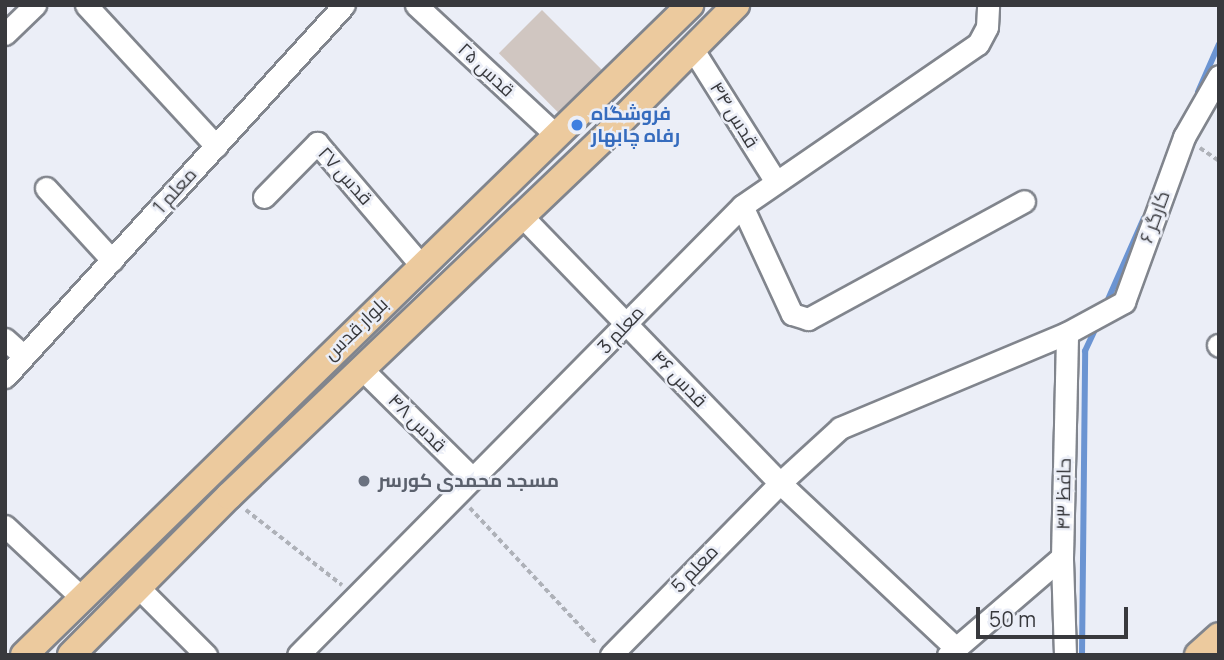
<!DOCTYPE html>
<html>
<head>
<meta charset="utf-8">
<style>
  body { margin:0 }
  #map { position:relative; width:1224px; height:660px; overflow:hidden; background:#ebeef7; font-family:Manrope,Cairo,sans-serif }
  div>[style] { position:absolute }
  .stream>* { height:6px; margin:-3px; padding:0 3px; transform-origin:3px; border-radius:3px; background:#6b94d2 }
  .building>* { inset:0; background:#d0c6c1; transform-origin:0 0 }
  .path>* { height:3.5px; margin-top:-1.75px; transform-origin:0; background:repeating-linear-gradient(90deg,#aeb1b8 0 5px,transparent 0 8.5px) }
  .roads { filter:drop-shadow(2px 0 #81858d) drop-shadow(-2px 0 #81858d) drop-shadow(0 2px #81858d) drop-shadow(0 -2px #81858d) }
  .minor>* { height:21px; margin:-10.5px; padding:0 10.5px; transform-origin:10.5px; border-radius:10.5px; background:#fff }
  .major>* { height:26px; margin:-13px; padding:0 13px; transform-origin:13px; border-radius:13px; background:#ecca9e }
  .dots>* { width:19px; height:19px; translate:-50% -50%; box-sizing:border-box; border:4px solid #ebeef7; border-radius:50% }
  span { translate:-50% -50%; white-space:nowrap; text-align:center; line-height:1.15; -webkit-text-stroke:5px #ebeef7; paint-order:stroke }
  .street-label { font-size:19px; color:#38393d }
  .shop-label { font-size:19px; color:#366cbe; font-weight:700 }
  .left { translate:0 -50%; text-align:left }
  .worship-label { font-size:19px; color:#5b616d; font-weight:700 }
  .frame { position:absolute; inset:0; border:7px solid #38393d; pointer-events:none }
  .scale { position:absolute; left:976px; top:607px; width:152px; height:32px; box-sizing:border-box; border:4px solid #38393d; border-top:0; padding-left:9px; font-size:21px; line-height:24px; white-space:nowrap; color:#38393d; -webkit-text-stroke:5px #ebeef7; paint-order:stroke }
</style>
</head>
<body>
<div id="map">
  <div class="stream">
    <div style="left:1198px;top:92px;width:52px;rotate:-66.4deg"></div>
    <div style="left:1106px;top:304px;width:94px;rotate:-66.2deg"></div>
    <div style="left:1082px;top:655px;width:304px;rotate:-89.4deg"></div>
    <div style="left:1085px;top:351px;width:31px;rotate:-65deg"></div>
  </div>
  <div class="building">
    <div style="left:542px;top:10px;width:97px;height:61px;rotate:45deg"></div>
  </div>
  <div class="path">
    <div style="left:1200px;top:148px;width:23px;rotate:34deg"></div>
    <div style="left:470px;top:508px;width:185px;rotate:47deg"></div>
    <div style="left:246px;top:510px;width:122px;rotate:38deg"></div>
  </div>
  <div class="roads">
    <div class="minor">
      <div style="left:86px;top:5px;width:192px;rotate:47.3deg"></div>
      <div style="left:416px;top:5px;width:191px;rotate:42.9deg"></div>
      <div style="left:5px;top:34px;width:42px;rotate:-44deg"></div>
      <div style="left:692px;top:48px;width:158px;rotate:57.9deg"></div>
      <div style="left:46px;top:188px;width:98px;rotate:47.5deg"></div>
      <div style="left:264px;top:197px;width:76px;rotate:-45.5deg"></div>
      <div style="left:317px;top:143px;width:160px;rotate:49.6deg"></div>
      <div style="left:742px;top:206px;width:119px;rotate:65.2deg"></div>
      <div style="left:792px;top:314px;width:17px;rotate:17deg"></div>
      <div style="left:808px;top:319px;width:246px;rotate:-28.6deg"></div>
      <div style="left:521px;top:215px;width:373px;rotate:46deg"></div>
      <div style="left:780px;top:483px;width:241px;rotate:43.2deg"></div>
      <div style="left:5px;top:339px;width:25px;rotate:42deg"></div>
      <div style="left:1218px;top:345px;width:1px;rotate:45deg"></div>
      <div style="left:362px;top:369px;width:153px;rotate:44.7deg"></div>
      <div style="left:5px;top:377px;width:503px;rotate:-47.66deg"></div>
      <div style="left:5px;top:526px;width:104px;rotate:43.1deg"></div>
      <div style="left:139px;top:588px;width:95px;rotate:45deg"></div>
      <div style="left:298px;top:655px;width:631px;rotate:-45.32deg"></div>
      <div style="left:742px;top:206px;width:286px;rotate:-34.5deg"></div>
      <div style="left:978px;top:44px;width:19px;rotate:-62deg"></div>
      <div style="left:987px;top:27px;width:22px;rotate:-87deg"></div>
      <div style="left:611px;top:655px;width:241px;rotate:-45.5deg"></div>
      <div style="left:780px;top:483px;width:81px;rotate:-42.5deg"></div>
      <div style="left:840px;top:428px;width:246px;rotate:-22.7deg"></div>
      <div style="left:1067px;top:333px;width:65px;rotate:-28.5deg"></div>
      <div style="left:1124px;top:302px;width:176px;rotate:-70deg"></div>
      <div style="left:1184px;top:137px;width:70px;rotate:-60.2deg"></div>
      <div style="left:948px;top:655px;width:150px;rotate:-40.7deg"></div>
      <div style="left:1065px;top:655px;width:98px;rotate:-91.8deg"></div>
      <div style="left:1062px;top:557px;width:224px;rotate:-88.7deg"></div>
    </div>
    <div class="major">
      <div style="left:24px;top:655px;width:931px;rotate:-44.3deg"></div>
      <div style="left:71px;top:655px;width:224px;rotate:-45.2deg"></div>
      <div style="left:229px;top:496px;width:524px;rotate:-43.69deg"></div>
      <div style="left:608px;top:134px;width:182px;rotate:-45.2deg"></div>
      <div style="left:1198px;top:655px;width:28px;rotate:-42deg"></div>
    </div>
  </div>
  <div class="dots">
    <div style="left:577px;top:125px;background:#3f7fe0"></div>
    <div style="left:364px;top:481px;background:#6b7280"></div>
  </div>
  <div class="street-label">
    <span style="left:486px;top:70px;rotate:43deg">قدس ۲۵</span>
    <span style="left:734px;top:115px;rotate:58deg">قدس ۴۴</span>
    <span style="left:345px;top:176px;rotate:48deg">قدس ۲۷</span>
    <span style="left:175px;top:191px;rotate:-48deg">معلم 1</span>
    <span style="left:1155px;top:217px;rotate:-70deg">کارگر ۶</span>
    <span style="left:356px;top:329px;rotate:-44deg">بلوار قدس</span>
    <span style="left:621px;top:330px;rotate:-47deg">معلم 3</span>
    <span style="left:679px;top:379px;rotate:46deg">قدس ۴۶</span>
    <span style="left:417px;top:423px;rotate:45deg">قدس ۴۸</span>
    <span style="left:1064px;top:494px;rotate:-89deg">حافظ ۴۳</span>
    <span style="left:695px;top:569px;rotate:-46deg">معلم 5</span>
  </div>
  <div class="shop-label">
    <span class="left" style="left:591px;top:125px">فروشگاه<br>رفاه چابهار</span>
  </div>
  <div class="worship-label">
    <span class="left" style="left:378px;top:481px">مسجد محمدی کورسر</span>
  </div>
  <div class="frame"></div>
  <div class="scale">50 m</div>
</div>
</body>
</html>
